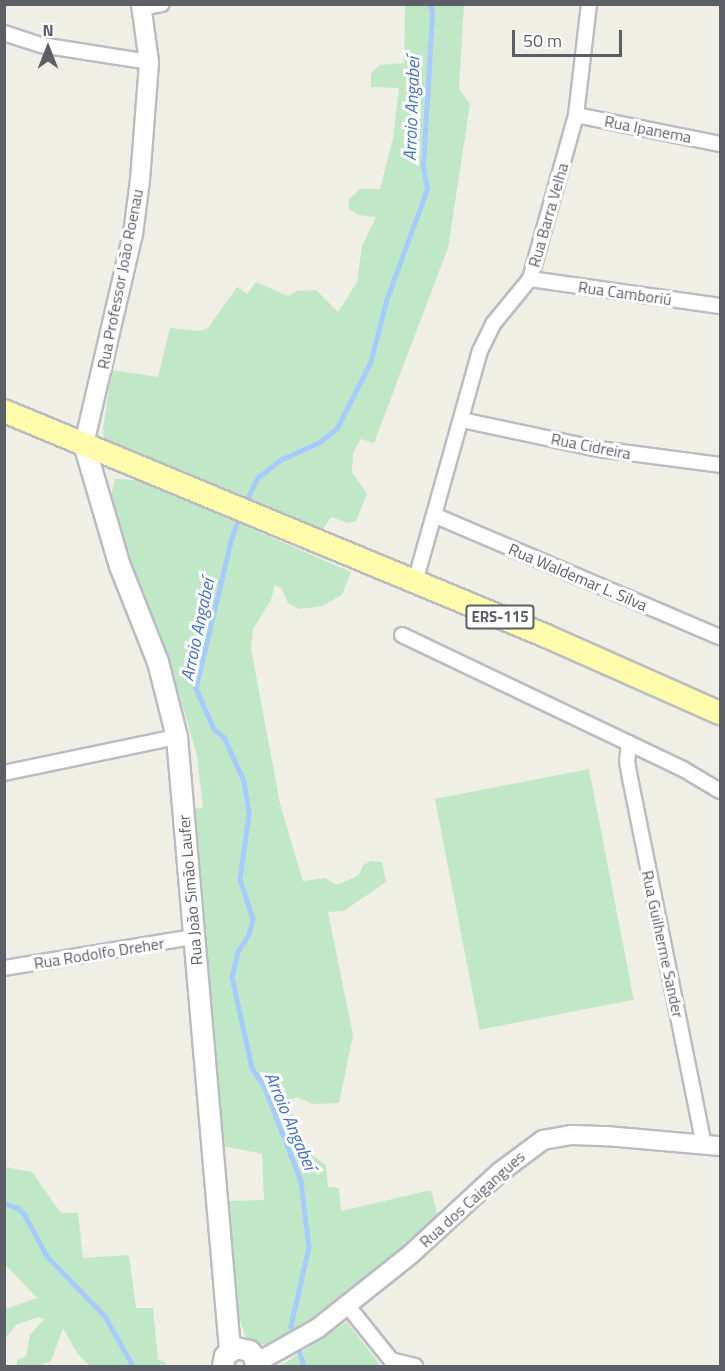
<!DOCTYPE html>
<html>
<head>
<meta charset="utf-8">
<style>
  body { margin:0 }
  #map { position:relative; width:725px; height:1371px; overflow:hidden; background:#f0efe5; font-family:"Titillium Web",sans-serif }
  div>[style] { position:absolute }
  .green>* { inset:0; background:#c1e8c6; transform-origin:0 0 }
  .stream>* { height:4.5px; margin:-2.25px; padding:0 2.25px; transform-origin:2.25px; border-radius:2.25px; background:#a6cbff }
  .roads { filter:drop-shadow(2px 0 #babcc1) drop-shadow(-2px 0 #babcc1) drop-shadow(0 2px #babcc1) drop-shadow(0 -2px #babcc1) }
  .minor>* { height:14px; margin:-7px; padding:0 7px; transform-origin:7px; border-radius:7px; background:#fff }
  .tertiary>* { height:18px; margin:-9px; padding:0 9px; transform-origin:9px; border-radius:9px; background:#fff }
  .secondary>* { height:20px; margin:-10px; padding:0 10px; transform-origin:10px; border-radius:10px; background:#fff }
  .primary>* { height:22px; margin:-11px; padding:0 11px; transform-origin:11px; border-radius:11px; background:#fffdab }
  span { translate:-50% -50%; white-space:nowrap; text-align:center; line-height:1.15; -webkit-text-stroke:6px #fff; paint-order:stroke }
  .shield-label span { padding:2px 4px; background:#fff; border:2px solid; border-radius:4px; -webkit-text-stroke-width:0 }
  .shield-label { font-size:15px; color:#5d5f66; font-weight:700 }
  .street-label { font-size:16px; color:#5d5f66 }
  .water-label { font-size:18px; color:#4270c9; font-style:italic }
  .frame { position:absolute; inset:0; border:6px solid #5d5f66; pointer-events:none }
  .north { position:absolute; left:18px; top:18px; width:60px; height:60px; -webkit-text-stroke:4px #fff; paint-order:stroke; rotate:0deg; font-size:16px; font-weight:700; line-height:24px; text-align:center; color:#5d5f66 }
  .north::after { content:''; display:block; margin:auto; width:21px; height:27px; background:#5d5f66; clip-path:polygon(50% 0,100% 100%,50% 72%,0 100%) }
  .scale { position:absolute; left:512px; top:30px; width:110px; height:27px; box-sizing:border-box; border:3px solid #5d5f66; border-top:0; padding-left:8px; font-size:18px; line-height:21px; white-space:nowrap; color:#5d5f66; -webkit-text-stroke:4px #fff; paint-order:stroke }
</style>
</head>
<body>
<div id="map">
  <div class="green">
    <div style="clip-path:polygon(405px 5px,464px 5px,459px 89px,470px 104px,448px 248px,374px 443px,361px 439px,353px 453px,352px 472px,367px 494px,356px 521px,348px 523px,331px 517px,320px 534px,104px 441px,103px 429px,112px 370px,158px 377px,170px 328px,200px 331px,208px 328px,237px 287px,247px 294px,256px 282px,288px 296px,297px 291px,316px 290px,338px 312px,357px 282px,362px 246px,376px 217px,359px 215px,349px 209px,349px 199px,360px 189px,380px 189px,393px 138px,399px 88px,371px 87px,371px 74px,379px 65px,404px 63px)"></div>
    <div style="clip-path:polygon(115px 479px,139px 480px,351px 572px,342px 595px,322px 606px,299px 609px,288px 603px,281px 588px,275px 585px,271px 600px,253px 629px,251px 648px,280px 804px,303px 881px,325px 878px,337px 885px,359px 875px,363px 865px,371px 861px,382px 862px,386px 882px,344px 911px,328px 912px,353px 1035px,339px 1103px,313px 1104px,297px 1097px,289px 1101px,289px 1110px,298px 1123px,302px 1148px,326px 1165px,328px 1187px,339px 1188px,341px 1211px,431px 1190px,438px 1217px,324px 1310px,268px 1345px,257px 1343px,246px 1338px,239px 1317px,229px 1201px,264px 1200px,262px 1154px,223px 1146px,192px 809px,203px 808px,197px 756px,170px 662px,123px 544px,111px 496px)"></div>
    <div style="left:589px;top:769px;width:235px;height:157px;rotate:79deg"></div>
    <div style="clip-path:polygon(5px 1167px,32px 1172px,61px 1213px,78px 1213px,83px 1258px,129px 1255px,136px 1308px,153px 1308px,158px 1360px,166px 1362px,166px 1366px,90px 1366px,77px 1353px,63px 1328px,51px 1361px,38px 1366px,17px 1366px,17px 1360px,26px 1356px,30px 1335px,44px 1319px,38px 1317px,16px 1325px,5px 1339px,5px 1309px,37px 1298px,5px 1264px)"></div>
    <div style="clip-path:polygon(347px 1322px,381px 1366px,280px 1366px)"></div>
  </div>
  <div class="stream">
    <div style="left:245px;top:503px;width:28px;rotate:-64deg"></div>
    <div style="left:257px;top:478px;width:29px;rotate:-38deg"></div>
    <div style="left:280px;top:460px;width:44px;rotate:-24.2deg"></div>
    <div style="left:320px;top:442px;width:22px;rotate:-39deg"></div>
    <div style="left:337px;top:428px;width:73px;rotate:-63.1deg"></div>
    <div style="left:370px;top:363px;width:64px;rotate:-75.5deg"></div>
    <div style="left:386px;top:301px;width:119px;rotate:-69.9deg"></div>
    <div style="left:427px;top:189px;width:23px;rotate:-100deg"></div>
    <div style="left:423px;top:166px;width:153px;rotate:-86.6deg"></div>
    <div style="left:432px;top:13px;width:9px;rotate:-103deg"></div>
    <div style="left:240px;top:516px;width:23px;rotate:110deg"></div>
    <div style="left:232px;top:538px;width:154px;rotate:103.5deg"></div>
    <div style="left:196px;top:688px;width:45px;rotate:66.3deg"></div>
    <div style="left:214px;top:729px;width:13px;rotate:39deg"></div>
    <div style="left:224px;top:737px;width:48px;rotate:65.6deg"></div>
    <div style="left:244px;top:781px;width:33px;rotate:81deg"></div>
    <div style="left:249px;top:814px;width:66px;rotate:97.9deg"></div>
    <div style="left:240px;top:879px;width:42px;rotate:72deg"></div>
    <div style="left:253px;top:919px;width:16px;rotate:104deg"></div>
    <div style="left:249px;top:935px;width:20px;rotate:123deg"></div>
    <div style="left:238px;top:952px;width:26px;rotate:103deg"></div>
    <div style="left:232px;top:977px;width:93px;rotate:77.6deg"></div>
    <div style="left:252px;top:1068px;width:24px;rotate:57deg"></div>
    <div style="left:265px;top:1088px;width:100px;rotate:68.8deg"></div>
    <div style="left:301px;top:1181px;width:66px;rotate:83.1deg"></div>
    <div style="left:309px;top:1247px;width:81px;rotate:102.8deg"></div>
    <div style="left:291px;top:1326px;width:11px;rotate:68deg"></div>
    <div style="left:4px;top:1203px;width:15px;rotate:20deg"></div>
    <div style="left:18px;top:1208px;width:10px;rotate:45deg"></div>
    <div style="left:25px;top:1215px;width:47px;rotate:61.8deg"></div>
    <div style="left:47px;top:1256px;width:83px;rotate:46deg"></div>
    <div style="left:105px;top:1316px;width:57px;rotate:60.8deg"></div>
    <div style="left:297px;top:1344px;width:23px;rotate:72deg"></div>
  </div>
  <div class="roads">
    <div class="minor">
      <div style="left:142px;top:8px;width:20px;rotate:-11deg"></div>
      <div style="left:4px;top:33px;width:39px;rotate:18deg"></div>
      <div style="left:41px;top:45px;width:109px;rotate:8.9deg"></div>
      <div style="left:576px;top:115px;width:147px;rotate:11.4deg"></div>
      <div style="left:530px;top:279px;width:192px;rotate:8.1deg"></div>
      <div style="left:462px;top:420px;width:140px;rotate:12deg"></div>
      <div style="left:599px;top:449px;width:122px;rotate:7.5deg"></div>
      <div style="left:436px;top:516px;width:309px;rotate:23.1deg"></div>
      <div style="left:415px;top:582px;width:240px;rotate:-74.3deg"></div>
      <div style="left:480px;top:351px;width:30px;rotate:-64deg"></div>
      <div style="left:493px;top:324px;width:58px;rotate:-50.6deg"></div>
      <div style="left:530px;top:279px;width:170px;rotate:-74.3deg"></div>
      <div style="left:576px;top:115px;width:112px;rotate:-83.3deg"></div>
      <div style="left:402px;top:635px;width:311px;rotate:25.5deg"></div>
      <div style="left:683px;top:769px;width:43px;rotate:30.7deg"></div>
      <div style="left:629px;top:743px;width:18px;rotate:96deg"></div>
      <div style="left:627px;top:761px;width:22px;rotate:80deg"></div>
      <div style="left:631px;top:783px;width:368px;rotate:78.6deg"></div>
      <div style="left:4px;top:773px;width:177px;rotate:-11.8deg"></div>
      <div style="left:4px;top:968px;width:193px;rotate:-9.3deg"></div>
      <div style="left:347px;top:1305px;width:70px;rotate:51.3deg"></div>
      <div style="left:391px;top:1360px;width:25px;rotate:14deg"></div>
    </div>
    <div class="tertiary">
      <div style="left:84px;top:444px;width:216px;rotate:-76.9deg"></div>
      <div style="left:133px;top:234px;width:54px;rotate:-82.6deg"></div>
      <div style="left:140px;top:180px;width:118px;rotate:-85.6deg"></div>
      <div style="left:149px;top:62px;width:59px;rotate:-97.9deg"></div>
      <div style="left:256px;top:1363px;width:71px;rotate:-29.4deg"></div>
      <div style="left:318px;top:1328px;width:119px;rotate:-38.5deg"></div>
      <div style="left:411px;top:1254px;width:121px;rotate:-42.7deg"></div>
      <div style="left:500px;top:1172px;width:54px;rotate:-36.7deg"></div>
      <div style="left:543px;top:1140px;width:29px;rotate:-10deg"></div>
      <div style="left:572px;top:1135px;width:35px;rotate:2deg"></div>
      <div style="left:607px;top:1136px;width:113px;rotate:5.1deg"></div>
    </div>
    <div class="secondary">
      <div style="left:84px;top:444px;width:127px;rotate:73.6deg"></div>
      <div style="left:120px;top:566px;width:103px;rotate:68.4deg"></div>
      <div style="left:158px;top:662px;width:77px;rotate:75.8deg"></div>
      <div style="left:177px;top:737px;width:615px;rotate:85.06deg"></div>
      <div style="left:223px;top:1366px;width:10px;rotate:-79deg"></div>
      <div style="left:225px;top:1356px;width:14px;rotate:-36deg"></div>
      <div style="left:236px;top:1348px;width:14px;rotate:12deg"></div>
      <div style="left:250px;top:1351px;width:6px;rotate:51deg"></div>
      <div style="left:254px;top:1356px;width:10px;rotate:79deg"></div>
    </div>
    <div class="primary">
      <div style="left:4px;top:411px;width:587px;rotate:22.54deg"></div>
      <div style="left:546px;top:636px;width:190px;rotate:23.9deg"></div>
    </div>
  </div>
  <div class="shield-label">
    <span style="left:500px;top:617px">ERS-115</span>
  </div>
  <div class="street-label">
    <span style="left:648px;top:129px;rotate:11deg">Rua Ipanema</span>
    <span style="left:548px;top:215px;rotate:-74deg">Rua Barra Velha</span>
    <span style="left:120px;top:279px;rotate:-79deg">Rua Professor João Roenau</span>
    <span style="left:625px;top:293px;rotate:8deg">Rua Camboriú</span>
    <span style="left:591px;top:446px;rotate:11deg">Rua Cidreira</span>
    <span style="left:578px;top:577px;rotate:23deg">Rua Waldemar L. Silva</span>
    <span style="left:190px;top:890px;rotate:-95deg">Rua João Simão Laufer</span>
    <span style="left:663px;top:944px;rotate:78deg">Rua Guilherme Sander</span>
    <span style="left:99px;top:953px;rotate:-9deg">Rua Rodolfo Dreher</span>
    <span style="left:472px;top:1199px;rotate:-42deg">Rua dos Caigangues</span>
  </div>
  <div class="water-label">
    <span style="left:412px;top:109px;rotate:-88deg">Arroio Angabeí</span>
    <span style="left:198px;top:630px;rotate:-78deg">Arroio Angabeí</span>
    <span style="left:290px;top:1121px;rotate:67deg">Arroio Angabeí</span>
  </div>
  <div class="frame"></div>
  <div class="north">N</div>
  <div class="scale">50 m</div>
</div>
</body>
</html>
